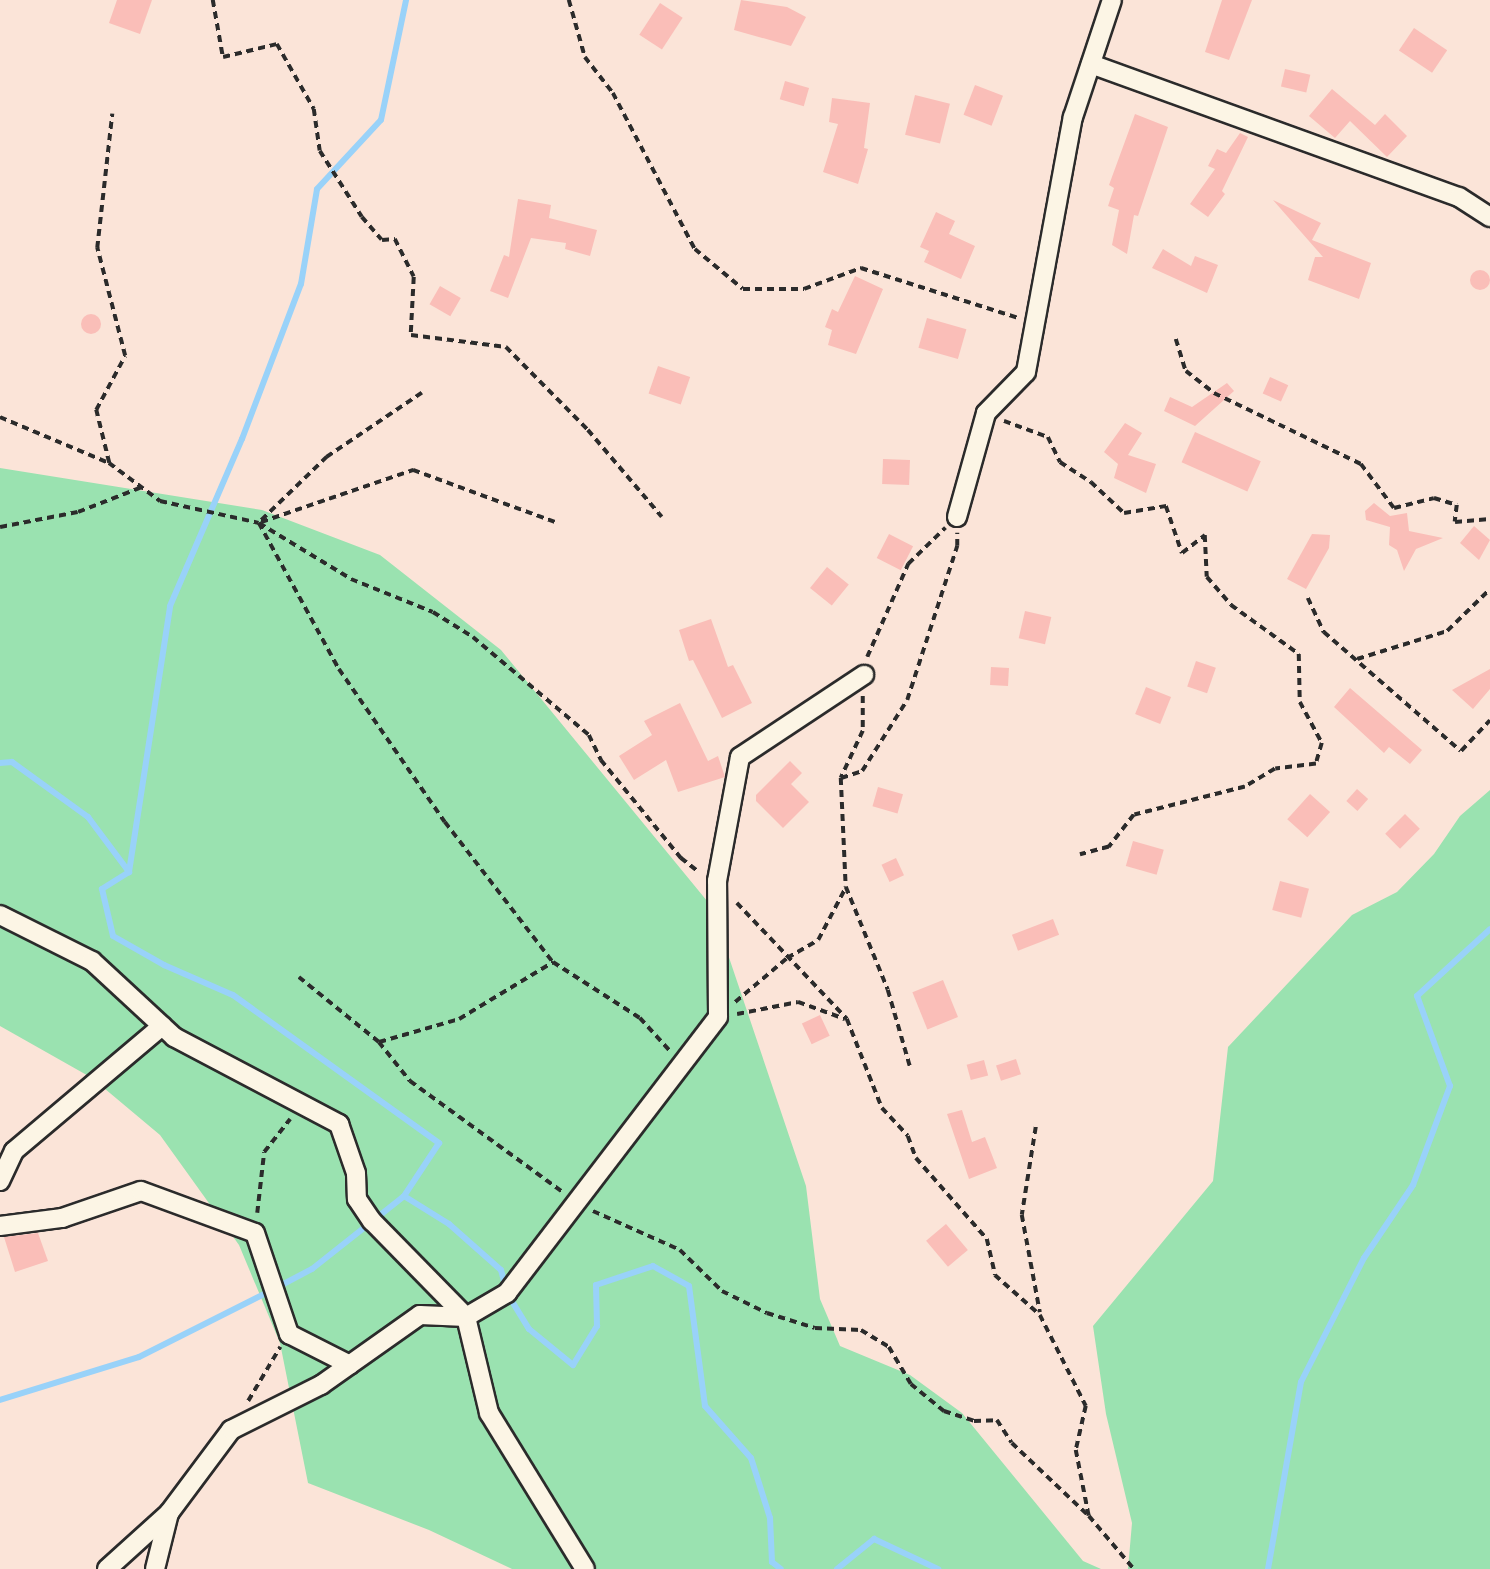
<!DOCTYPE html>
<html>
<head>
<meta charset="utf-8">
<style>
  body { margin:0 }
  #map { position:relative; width:1490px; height:1569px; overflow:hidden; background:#fbe4d8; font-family:"Indie Flower",sans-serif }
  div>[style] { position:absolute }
  .green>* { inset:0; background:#9ae2b0 }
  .stream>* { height:6px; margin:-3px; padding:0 3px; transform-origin:3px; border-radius:3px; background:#99d2f9 }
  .building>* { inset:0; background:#fabeb8; transform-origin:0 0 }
  .round { border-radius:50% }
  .path>* { height:3.5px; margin-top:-1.75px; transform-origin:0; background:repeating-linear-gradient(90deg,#2b2b2b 0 7px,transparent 0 12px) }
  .roads { filter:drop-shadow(2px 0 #2b2b2b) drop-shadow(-2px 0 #2b2b2b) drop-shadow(0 2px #2b2b2b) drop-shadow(0 -2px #2b2b2b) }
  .street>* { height:18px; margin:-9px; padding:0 9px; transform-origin:9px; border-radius:9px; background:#fcf5e5 }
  span { translate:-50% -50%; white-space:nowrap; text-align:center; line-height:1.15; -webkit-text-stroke:7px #fcf5e5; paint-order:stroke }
</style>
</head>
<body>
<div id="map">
  <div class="green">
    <div style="clip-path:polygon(0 468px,262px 510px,380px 555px,501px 650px,712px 907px,806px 1186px,820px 1299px,840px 1346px,910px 1375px,962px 1413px,1083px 1561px,1101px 1569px,512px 1569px,429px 1530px,308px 1483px,280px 1343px,239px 1245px,160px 1135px,92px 1078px,0 1026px)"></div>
    <div style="clip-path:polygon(1490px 790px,1490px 1569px,1128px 1569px,1132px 1523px,1106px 1414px,1093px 1326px,1213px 1181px,1228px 1047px,1352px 915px,1397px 892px,1434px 854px,1460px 816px)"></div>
  </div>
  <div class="stream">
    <div style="left:0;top:763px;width:12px;rotate:-5deg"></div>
    <div style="left:12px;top:762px;width:94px;rotate:35.9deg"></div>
    <div style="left:88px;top:817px;width:69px;rotate:53.3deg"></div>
    <div style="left:129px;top:872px;width:32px;rotate:148deg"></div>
    <div style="left:102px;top:889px;width:48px;rotate:76.8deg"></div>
    <div style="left:113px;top:936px;width:59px;rotate:29.6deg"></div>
    <div style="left:164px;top:965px;width:75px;rotate:23.5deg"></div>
    <div style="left:233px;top:995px;width:254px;rotate:35.7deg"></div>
    <div style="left:439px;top:1143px;width:64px;rotate:123.4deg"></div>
    <div style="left:404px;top:1196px;width:53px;rotate:31.9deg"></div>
    <div style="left:449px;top:1224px;width:69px;rotate:41.5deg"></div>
    <div style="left:501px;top:1270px;width:24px;rotate:75deg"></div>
    <div style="left:507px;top:1293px;width:42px;rotate:58.6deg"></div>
    <div style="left:529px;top:1329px;width:57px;rotate:39.3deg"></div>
    <div style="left:573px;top:1365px;width:46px;rotate:-58.4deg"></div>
    <div style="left:597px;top:1326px;width:41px;rotate:-91.4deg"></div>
    <div style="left:596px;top:1285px;width:60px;rotate:-18.4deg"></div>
    <div style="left:653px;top:1266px;width:41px;rotate:29.1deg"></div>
    <div style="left:689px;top:1286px;width:121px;rotate:82.4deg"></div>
    <div style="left:705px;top:1406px;width:69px;rotate:48.5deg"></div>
    <div style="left:751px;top:1458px;width:63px;rotate:72.4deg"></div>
    <div style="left:770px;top:1518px;width:44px;rotate:87.4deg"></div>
    <div style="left:772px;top:1562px;width:11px;rotate:38deg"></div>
    <div style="left:129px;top:872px;width:269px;rotate:-81.2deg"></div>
    <div style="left:170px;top:606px;width:182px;rotate:-66.7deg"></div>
    <div style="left:242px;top:439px;width:166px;rotate:-69.2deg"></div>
    <div style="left:301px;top:284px;width:96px;rotate:-80.4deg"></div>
    <div style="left:317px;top:189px;width:94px;rotate:-47.2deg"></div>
    <div style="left:381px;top:120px;width:123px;rotate:-78.2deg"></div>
    <div style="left:0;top:1400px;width:145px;rotate:-17.2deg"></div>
    <div style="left:139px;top:1357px;width:151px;rotate:-26.7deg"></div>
    <div style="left:274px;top:1289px;width:43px;rotate:-27.8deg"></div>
    <div style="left:312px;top:1269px;width:117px;rotate:-38.4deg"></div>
    <div style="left:837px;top:1569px;width:48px;rotate:-39deg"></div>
    <div style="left:874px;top:1539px;width:71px;rotate:25.1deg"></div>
    <div style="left:1268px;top:1569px;width:190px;rotate:-80deg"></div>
    <div style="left:1301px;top:1382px;width:139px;rotate:-63.1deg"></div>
    <div style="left:1364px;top:1258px;width:88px;rotate:-56.1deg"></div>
    <div style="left:1413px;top:1185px;width:106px;rotate:-69.5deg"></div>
    <div style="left:1450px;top:1086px;width:96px;rotate:-110.1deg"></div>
    <div style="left:1417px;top:996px;width:99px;rotate:-42.5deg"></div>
  </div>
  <div class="building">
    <div style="clip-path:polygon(117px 0,152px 0,140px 34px,109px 23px)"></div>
    <div style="clip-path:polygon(741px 0,787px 7px,806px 17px,791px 46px,734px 30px)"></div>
    <div style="clip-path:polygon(1222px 0,1252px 0,1229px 60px,1205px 52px)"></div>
    <div style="left:660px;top:3px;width:27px;height:38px;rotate:33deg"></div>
    <div style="left:1414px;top:28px;width:40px;height:27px;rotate:34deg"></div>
    <div style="left:1285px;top:69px;width:26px;height:18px;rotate:13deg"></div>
    <div style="left:785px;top:81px;width:25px;height:19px;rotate:16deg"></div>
    <div style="left:975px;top:85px;width:30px;height:32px;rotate:21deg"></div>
    <div style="clip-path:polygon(1332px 89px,1375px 125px,1385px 114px,1407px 136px,1387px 157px,1350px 121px,1335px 138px,1309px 116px)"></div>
    <div style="left:915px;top:95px;width:36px;height:41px;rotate:14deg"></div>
    <div style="clip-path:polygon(832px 98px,870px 103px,864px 148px,868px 149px,858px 184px,823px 172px,838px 124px,829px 122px)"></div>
    <div style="clip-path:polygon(1135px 114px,1168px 127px,1138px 216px,1134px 215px,1127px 254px,1112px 245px,1119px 210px,1108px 206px,1114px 188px,1109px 185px)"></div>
    <div style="clip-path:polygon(1240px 133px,1248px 137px,1222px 191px,1225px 194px,1208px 217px,1190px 204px,1215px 169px,1208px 166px,1217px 149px,1226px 153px)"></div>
    <div style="clip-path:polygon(518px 199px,551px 205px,549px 218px,597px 230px,590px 256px,565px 249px,566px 243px,531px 238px,508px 298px,490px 291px,504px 255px,509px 257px)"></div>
    <div style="clip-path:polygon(1273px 200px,1321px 223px,1312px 240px,1371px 263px,1359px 299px,1308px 280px,1315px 257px,1323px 257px)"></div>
    <div style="clip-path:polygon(936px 212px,955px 221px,949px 234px,975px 246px,961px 279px,924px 262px,929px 251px,920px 247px)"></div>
    <div style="clip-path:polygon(1163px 249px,1191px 266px,1195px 256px,1218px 265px,1207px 293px,1152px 268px)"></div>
    <div class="round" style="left:1470px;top:270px;width:20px;height:20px"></div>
    <div style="clip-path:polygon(855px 276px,883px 289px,856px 354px,828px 345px,832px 330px,825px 327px,832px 309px,838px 312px)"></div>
    <div style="left:440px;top:286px;width:24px;height:21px;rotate:30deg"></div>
    <div class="round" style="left:81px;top:314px;width:20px;height:20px"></div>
    <div style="left:927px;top:318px;width:41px;height:31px;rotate:16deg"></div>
    <div style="left:658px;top:366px;width:34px;height:29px;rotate:19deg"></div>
    <div style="left:1270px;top:377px;width:20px;height:18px;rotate:24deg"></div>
    <div style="clip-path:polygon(1227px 383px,1234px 391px,1195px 426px,1164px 411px,1170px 397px,1192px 407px)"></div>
    <div style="clip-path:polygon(1125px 423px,1142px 433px,1128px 455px,1156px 464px,1146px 493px,1114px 478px,1118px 464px,1104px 452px)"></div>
    <div style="left:1195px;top:432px;width:72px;height:33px;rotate:24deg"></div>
    <div style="left:883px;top:459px;width:27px;height:25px;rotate:2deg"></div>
    <div style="clip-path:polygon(1374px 503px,1390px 516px,1407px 513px,1409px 531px,1443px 538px,1416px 549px,1404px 571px,1397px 550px,1389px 545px,1390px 527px,1366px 520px,1365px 511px)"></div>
    <div style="clip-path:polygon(1474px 526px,1490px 540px,1479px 560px,1460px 543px)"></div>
    <div style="left:889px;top:534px;width:27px;height:27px;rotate:27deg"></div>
    <div style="clip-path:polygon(1312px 534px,1330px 535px,1329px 548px,1306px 589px,1287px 579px)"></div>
    <div style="left:827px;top:567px;width:28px;height:27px;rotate:39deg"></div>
    <div style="left:1025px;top:611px;width:27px;height:28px;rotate:13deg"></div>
    <div style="clip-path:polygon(711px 619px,728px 667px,733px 665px,752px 703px,722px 718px,693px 660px,689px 661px,679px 630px)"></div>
    <div style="left:1196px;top:661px;width:21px;height:27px;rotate:19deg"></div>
    <div style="left:991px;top:667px;width:18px;height:18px;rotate:3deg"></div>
    <div style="clip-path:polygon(1490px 669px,1490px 689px,1473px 709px,1452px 690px)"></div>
    <div style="left:1146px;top:687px;width:27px;height:29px;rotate:22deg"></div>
    <div style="clip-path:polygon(1350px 688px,1422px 750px,1410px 764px,1389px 747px,1384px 753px,1334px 707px)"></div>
    <div style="clip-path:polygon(680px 703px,708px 761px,718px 756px,725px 777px,678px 792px,666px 760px,634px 780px,619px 756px,652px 735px,644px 721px)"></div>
    <div style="clip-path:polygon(790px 761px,802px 773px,791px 784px,809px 802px,783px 828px,756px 801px,756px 795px)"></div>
    <div style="left:878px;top:787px;width:26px;height:20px;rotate:16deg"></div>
    <div style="left:1357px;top:789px;width:15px;height:16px;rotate:42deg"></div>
    <div style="left:1310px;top:794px;width:27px;height:34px;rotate:42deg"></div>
    <div style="left:1405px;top:814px;width:21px;height:28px;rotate:45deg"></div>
    <div style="left:1133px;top:841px;width:32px;height:26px;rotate:16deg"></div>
    <div style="left:896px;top:858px;width:19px;height:16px;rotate:65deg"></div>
    <div style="left:1280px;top:881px;width:30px;height:30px;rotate:15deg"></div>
    <div style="left:1053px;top:919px;width:17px;height:44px;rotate:69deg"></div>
    <div style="left:943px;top:980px;width:40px;height:33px;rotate:68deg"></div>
    <div style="left:820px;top:1015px;width:23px;height:20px;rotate:65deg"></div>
    <div style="left:1016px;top:1059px;width:16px;height:21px;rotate:72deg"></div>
    <div style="left:984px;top:1060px;width:16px;height:18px;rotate:75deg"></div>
    <div style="clip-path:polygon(962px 1110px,972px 1142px,985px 1137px,997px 1168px,969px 1179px,947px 1114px)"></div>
    <div style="left:946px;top:1224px;width:34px;height:26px;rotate:50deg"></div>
    <div style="clip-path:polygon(38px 1233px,48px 1261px,15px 1272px,4px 1237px)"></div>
  </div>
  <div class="path">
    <div style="left:213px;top:0;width:58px;rotate:80deg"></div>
    <div style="left:223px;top:57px;width:56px;rotate:-13.5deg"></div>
    <div style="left:277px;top:44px;width:75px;rotate:60.4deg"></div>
    <div style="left:314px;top:109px;width:42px;rotate:81.9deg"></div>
    <div style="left:320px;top:151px;width:78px;rotate:57.5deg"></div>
    <div style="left:362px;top:217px;width:30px;rotate:49deg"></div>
    <div style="left:382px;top:240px;width:13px;rotate:-4deg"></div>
    <div style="left:395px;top:239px;width:42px;rotate:63.4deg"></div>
    <div style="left:414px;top:277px;width:58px;rotate:93deg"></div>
    <div style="left:411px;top:335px;width:96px;rotate:7.2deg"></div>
    <div style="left:506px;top:347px;width:117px;rotate:45.3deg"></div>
    <div style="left:588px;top:430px;width:114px;rotate:49.6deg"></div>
    <div style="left:569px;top:0;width:59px;rotate:74.3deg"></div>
    <div style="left:585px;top:57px;width:46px;rotate:52.1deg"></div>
    <div style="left:613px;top:93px;width:176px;rotate:62.3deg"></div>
    <div style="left:695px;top:249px;width:62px;rotate:39.8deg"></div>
    <div style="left:743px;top:289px;width:61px"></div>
    <div style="left:804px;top:289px;width:61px;rotate:-20.2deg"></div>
    <div style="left:861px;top:268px;width:166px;rotate:17.6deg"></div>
    <div style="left:1176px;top:339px;width:34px;rotate:73deg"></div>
    <div style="left:1186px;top:371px;width:36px;rotate:38deg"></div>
    <div style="left:1214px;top:393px;width:163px;rotate:25.8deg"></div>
    <div style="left:1361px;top:464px;width:55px;rotate:53.1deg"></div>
    <div style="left:1394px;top:508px;width:41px;rotate:-14deg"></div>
    <div style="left:1434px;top:498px;width:24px;rotate:17deg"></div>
    <div style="left:1457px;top:505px;width:17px;rotate:97deg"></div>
    <div style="left:1455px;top:522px;width:35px;rotate:-5deg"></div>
    <div style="left:422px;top:393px;width:115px;rotate:146deg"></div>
    <div style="left:327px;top:457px;width:95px;rotate:135.9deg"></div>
    <div style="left:259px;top:523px;width:166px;rotate:61.3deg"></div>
    <div style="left:339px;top:669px;width:186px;rotate:55.3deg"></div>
    <div style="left:445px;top:822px;width:177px;rotate:52.4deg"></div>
    <div style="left:553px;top:962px;width:103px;rotate:32.8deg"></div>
    <div style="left:640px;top:1018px;width:45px;rotate:47.7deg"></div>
    <div style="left:0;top:417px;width:118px;rotate:22.9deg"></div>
    <div style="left:109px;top:463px;width:64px;rotate:36.7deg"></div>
    <div style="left:160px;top:501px;width:101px;rotate:12.5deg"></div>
    <div style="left:259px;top:523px;width:108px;rotate:31.3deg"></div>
    <div style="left:351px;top:579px;width:88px;rotate:21.9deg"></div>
    <div style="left:433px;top:612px;width:47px;rotate:32deg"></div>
    <div style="left:473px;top:637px;width:152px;rotate:40.2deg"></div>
    <div style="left:589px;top:735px;width:28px;rotate:64deg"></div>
    <div style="left:601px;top:760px;width:127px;rotate:50.8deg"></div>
    <div style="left:681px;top:858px;width:23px;rotate:38deg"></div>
    <div style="left:1004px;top:421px;width:47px;rotate:20deg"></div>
    <div style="left:1048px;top:437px;width:28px;rotate:64deg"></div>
    <div style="left:1060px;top:462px;width:37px;rotate:33deg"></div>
    <div style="left:1091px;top:482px;width:45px;rotate:43.2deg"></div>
    <div style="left:1124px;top:513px;width:43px;rotate:-9.5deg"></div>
    <div style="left:1166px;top:506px;width:50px;rotate:71.2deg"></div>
    <div style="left:1182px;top:553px;width:29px;rotate:-38deg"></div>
    <div style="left:1205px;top:535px;width:42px;rotate:87.3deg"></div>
    <div style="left:1207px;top:577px;width:37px;rotate:49deg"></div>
    <div style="left:1231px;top:605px;width:84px;rotate:35.8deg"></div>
    <div style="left:1299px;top:654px;width:48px;rotate:88.8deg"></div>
    <div style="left:1300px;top:702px;width:47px;rotate:61.8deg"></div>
    <div style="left:1322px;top:743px;width:22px;rotate:106deg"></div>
    <div style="left:1316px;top:764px;width:41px;rotate:173deg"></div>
    <div style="left:1275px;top:769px;width:35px;rotate:149deg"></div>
    <div style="left:1245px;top:787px;width:114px;rotate:165.8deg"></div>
    <div style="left:1134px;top:815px;width:41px;rotate:128deg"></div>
    <div style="left:1109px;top:847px;width:30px;rotate:165deg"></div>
    <div style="left:109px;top:463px;width:55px;rotate:-103.8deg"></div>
    <div style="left:96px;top:410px;width:61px;rotate:-61.8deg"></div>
    <div style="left:125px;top:356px;width:112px;rotate:-104.5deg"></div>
    <div style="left:97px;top:248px;width:135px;rotate:-83.6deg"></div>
    <div style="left:261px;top:522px;width:161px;rotate:-18.9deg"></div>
    <div style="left:413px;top:470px;width:151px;rotate:20.1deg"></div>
    <div style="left:0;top:527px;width:79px;rotate:-10.9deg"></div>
    <div style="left:78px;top:512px;width:69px;rotate:-21.3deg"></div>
    <div style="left:1308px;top:598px;width:38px;rotate:65deg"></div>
    <div style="left:1324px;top:632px;width:181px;rotate:41deg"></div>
    <div style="left:1461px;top:751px;width:42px;rotate:-46.9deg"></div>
    <div style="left:867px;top:657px;width:102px;rotate:-66.2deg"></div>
    <div style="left:908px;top:564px;width:52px;rotate:-44.2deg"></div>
    <div style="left:1357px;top:659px;width:94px;rotate:-17.3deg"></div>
    <div style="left:1447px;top:631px;width:60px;rotate:-44.3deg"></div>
    <div style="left:863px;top:696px;width:35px;rotate:90deg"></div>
    <div style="left:863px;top:731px;width:52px;rotate:115.1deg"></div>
    <div style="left:841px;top:778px;width:109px;rotate:87.4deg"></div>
    <div style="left:846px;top:887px;width:111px;rotate:67.8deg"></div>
    <div style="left:888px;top:990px;width:79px;rotate:73.9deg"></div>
    <div style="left:841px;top:778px;width:22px;rotate:-18deg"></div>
    <div style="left:862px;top:771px;width:84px;rotate:-57.6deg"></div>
    <div style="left:907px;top:700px;width:162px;rotate:-72deg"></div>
    <div style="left:957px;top:546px;width:13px;rotate:-90deg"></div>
    <div style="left:737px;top:903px;width:160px;rotate:46.5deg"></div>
    <div style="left:847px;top:1019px;width:96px;rotate:68.5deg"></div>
    <div style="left:882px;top:1108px;width:38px;rotate:47deg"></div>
    <div style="left:908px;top:1136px;width:23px;rotate:70deg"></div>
    <div style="left:916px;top:1158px;width:108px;rotate:48.8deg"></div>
    <div style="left:987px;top:1239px;width:37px;rotate:77deg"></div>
    <div style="left:995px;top:1275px;width:60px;rotate:41.6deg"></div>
    <div style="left:1040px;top:1315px;width:102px;rotate:63.2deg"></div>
    <div style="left:1086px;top:1406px;width:45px;rotate:102.8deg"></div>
    <div style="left:1076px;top:1450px;width:67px;rotate:78.9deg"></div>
    <div style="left:299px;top:977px;width:103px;rotate:39.1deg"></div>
    <div style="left:379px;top:1042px;width:50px;rotate:51.5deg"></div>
    <div style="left:410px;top:1081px;width:189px;rotate:36deg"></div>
    <div style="left:735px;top:1002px;width:68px;rotate:-40.2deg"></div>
    <div style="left:787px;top:958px;width:36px;rotate:-30deg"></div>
    <div style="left:818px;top:940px;width:60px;rotate:-62.2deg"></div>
    <div style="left:737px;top:1014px;width:62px;rotate:-11.1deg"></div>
    <div style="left:798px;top:1002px;width:50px;rotate:19.9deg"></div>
    <div style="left:379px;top:1042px;width:83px;rotate:-16deg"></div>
    <div style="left:459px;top:1019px;width:110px;rotate:-31.2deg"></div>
    <div style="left:1036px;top:1127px;width:89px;rotate:99deg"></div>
    <div style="left:1022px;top:1215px;width:99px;rotate:79.5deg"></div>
    <div style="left:593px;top:1211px;width:95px;rotate:24.1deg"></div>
    <div style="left:680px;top:1250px;width:59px;rotate:44.3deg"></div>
    <div style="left:722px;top:1291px;width:50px;rotate:26.1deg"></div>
    <div style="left:767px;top:1313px;width:50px;rotate:17.4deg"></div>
    <div style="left:815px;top:1328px;width:46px;rotate:2.5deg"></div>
    <div style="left:861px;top:1330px;width:33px;rotate:31deg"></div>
    <div style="left:889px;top:1347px;width:43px;rotate:59.3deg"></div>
    <div style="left:911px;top:1384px;width:43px;rotate:39.3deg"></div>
    <div style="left:944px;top:1411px;width:32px;rotate:18deg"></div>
    <div style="left:974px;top:1421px;width:23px;rotate:-2deg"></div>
    <div style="left:997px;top:1420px;width:27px;rotate:57deg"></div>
    <div style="left:1012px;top:1443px;width:106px;rotate:43.5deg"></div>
    <div style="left:1089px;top:1516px;width:70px;rotate:49.7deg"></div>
    <div style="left:257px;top:1213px;width:61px;rotate:-83.5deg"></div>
    <div style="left:264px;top:1152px;width:42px;rotate:-51.8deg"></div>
    <div style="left:248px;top:1401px;width:63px;rotate:-59.3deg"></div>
  </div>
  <div class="roads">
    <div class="street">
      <div style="left:1091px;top:64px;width:391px;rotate:19.9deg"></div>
      <div style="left:1459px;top:197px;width:37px;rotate:33deg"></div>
      <div style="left:957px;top:517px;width:108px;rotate:-74.4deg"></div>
      <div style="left:986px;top:413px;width:57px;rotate:-45.7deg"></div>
      <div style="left:1026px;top:372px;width:259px;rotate:-79.6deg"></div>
      <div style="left:1073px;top:117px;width:123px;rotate:-71.6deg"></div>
      <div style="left:0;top:915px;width:103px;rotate:26.6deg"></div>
      <div style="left:92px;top:961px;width:112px;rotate:42.8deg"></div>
      <div style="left:174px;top:1037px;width:187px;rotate:27.8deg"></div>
      <div style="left:339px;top:1124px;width:52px;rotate:70.9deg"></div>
      <div style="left:356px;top:1173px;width:26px;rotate:88deg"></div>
      <div style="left:357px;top:1199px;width:27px;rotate:56deg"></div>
      <div style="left:372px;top:1221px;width:134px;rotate:45.6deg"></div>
      <div style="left:466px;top:1317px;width:99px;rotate:76.5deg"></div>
      <div style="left:489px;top:1413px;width:183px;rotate:58.4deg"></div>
      <div style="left:0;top:1181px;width:33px;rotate:-65deg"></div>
      <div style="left:14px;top:1151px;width:194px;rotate:-40.2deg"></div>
      <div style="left:0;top:1226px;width:63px;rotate:-7.4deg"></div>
      <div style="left:62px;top:1218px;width:83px;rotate:-18.9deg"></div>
      <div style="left:141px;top:1191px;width:121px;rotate:20.2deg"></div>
      <div style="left:255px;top:1233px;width:107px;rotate:71.4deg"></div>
      <div style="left:289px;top:1334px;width:68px;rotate:26.9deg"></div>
      <div style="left:107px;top:1569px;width:84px;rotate:-42.1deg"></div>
      <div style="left:155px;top:1569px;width:58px;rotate:-76deg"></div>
      <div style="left:169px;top:1513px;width:104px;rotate:-53.2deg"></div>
      <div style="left:231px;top:1430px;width:101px;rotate:-26.6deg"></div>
      <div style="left:321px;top:1385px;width:121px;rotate:-35.3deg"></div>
      <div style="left:420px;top:1315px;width:46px;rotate:2.5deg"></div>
      <div style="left:466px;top:1317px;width:48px;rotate:-30.3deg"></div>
      <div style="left:507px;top:1293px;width:347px;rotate:-52.6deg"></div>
      <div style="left:718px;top:1017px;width:136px;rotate:-90.4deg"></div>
      <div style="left:717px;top:881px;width:126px;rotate:-79.5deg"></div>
      <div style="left:740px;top:757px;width:149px;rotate:-33.5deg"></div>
    </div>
  </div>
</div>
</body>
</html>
